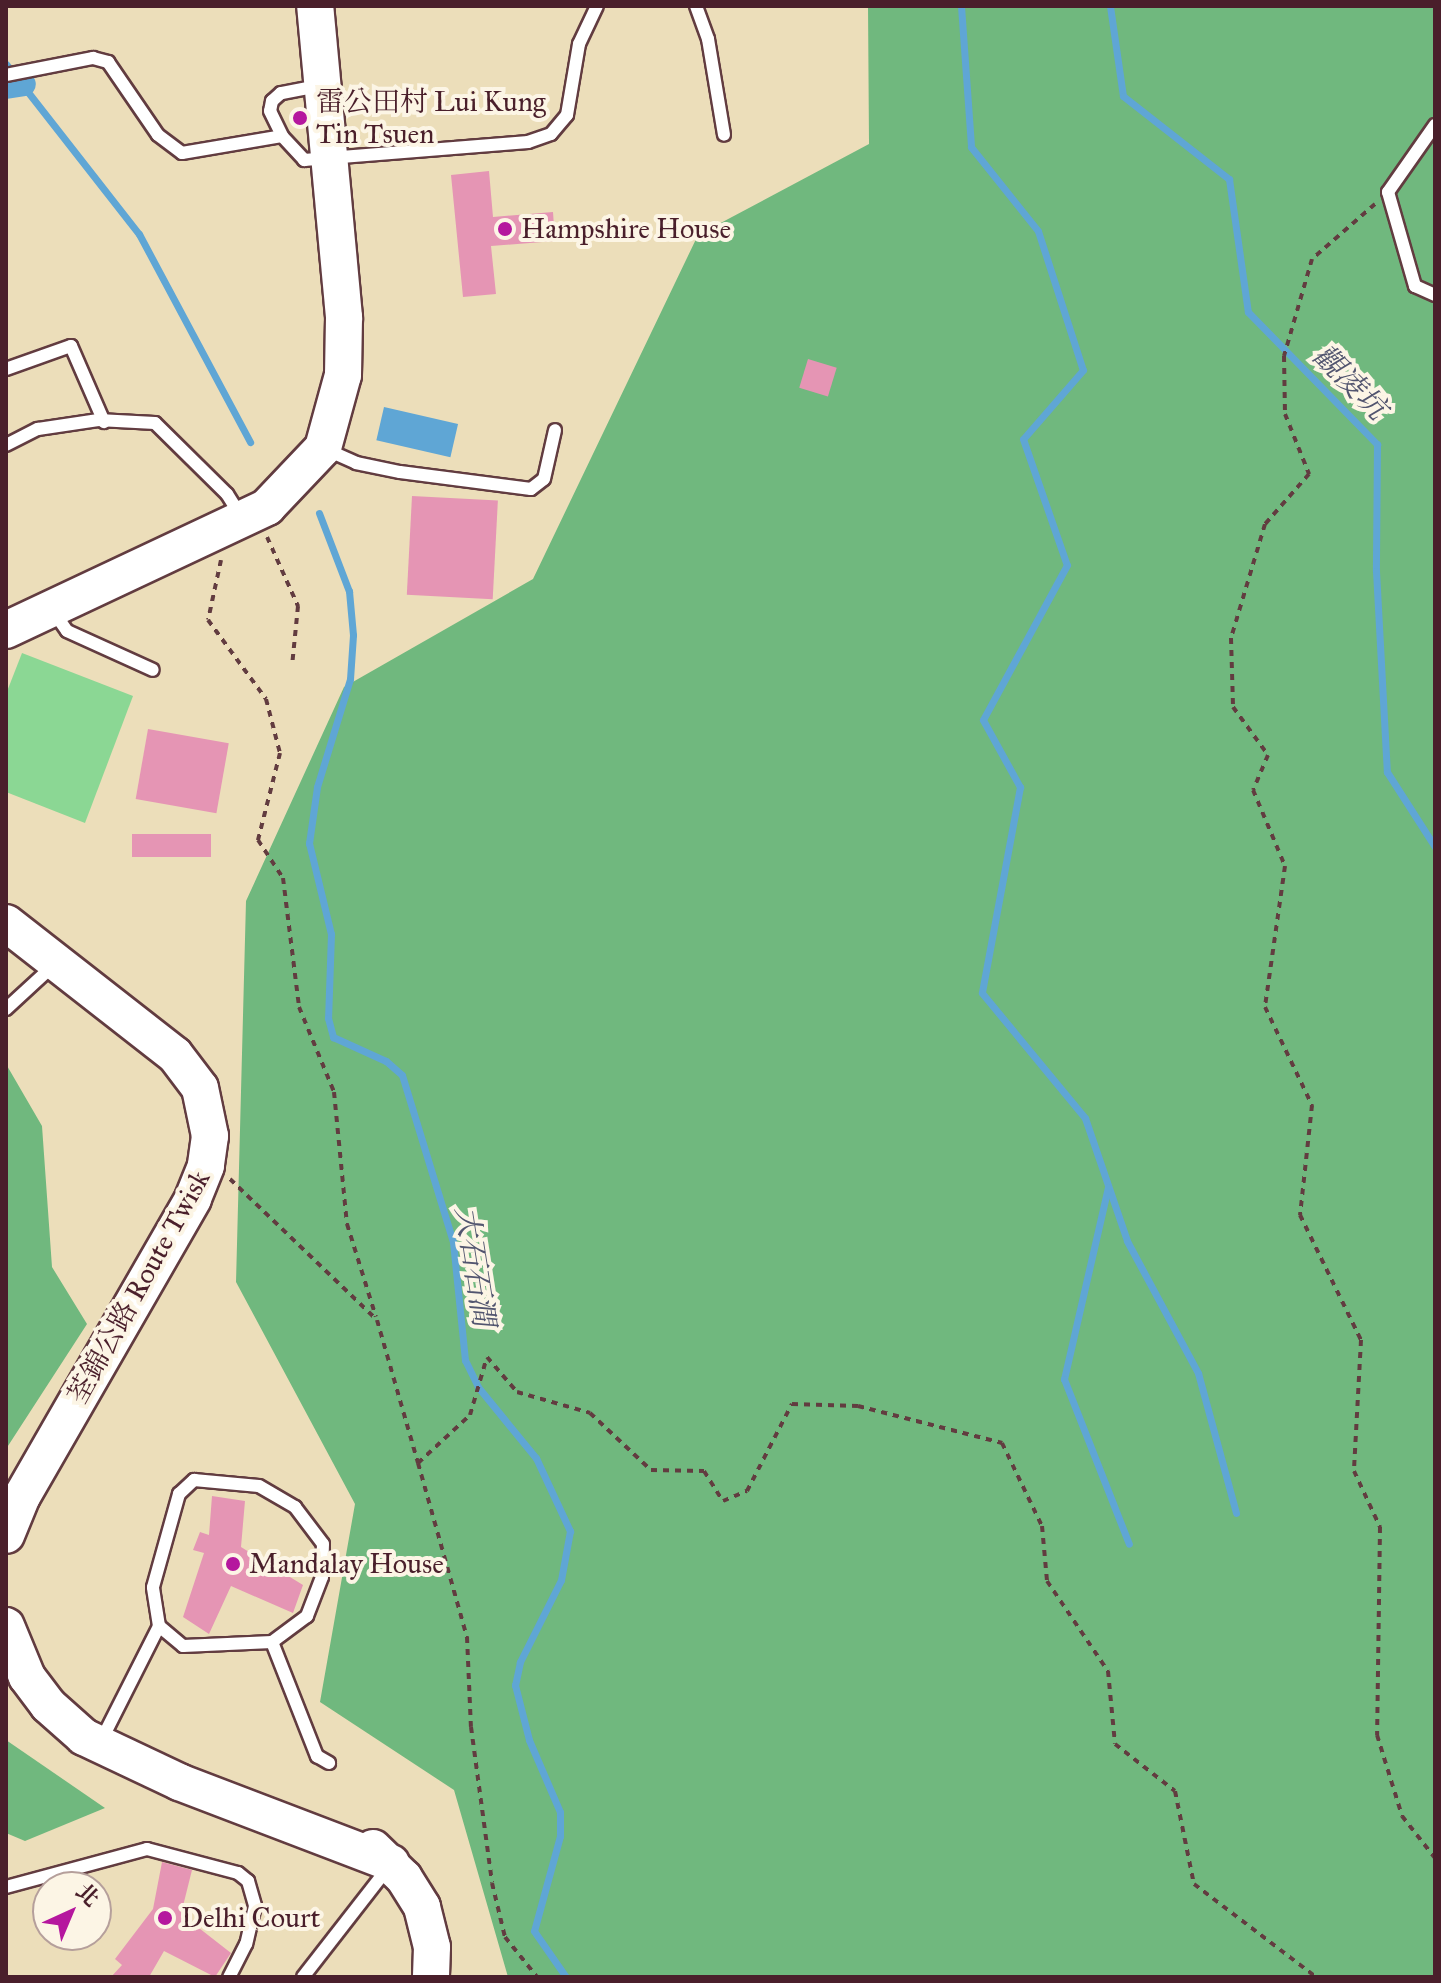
<!DOCTYPE html>
<html>
<head>
<meta charset="utf-8">
<style>
  body { margin:0 }
  #map { position:relative; width:1441px; height:1983px; overflow:hidden; background:#ecdeba; font-family:"IM FELL Great Primer","Noto Serif TC",serif }
  div>[style] { position:absolute }
  .green>* { inset:0; background:#8bd794 }
  .forest>* { inset:0; background:#70b87e }
  .water>* { inset:0; background:#5fa6d5; transform-origin:0 0 }
  .stream>* { height:7px; margin:-3.5px; padding:0 3.5px; transform-origin:3.5px; border-radius:3.5px; background:#5fa6d5 }
  .canal>* { height:24px; margin:-12px; padding:0 12px; transform-origin:12px; border-radius:12px; background:#5fa6d5 }
  .building>* { inset:0; background:#e595b4; transform-origin:0 0 }
  .path>* { height:4px; margin-top:-2px; transform-origin:0; background:repeating-linear-gradient(90deg,#623c40 0 6px,transparent 0 12px) }
  .roads { filter:drop-shadow(2px 0 #623c40) drop-shadow(-2px 0 #623c40) drop-shadow(0 2px #623c40) drop-shadow(0 -2px #623c40) }
  .service>* { height:12px; margin:-6px; padding:0 6px; transform-origin:6px; border-radius:6px; background:#fff }
  .secondary>* { height:36px; margin:-18px; padding:0 18px; transform-origin:18px; border-radius:18px; background:#fff }
  .dots>* { width:22px; height:22px; translate:-50% -50%; box-sizing:border-box; border:4px solid #fcf5e5; border-radius:50% }
  span { translate:-50% -50%; white-space:nowrap; text-align:center; line-height:1.15; -webkit-text-stroke:8px #fcf5e5; paint-order:stroke }
  .poi-label { font-size:28px; color:#4a1f2b }
  .left { translate:0 -50%; text-align:left }
  .street-label { font-size:28px; color:#4a1f2b }
  .water-label { font-size:30px; color:#52556f; font-style:italic }
  .frame { position:absolute; inset:0; border:8px solid #4a1f2b; pointer-events:none }
  .north { position:absolute; left:32px; top:1871px; width:80px; height:80px; box-sizing:border-box; background:#fcf5e5; border:2px solid #b59f9b; border-radius:50%; rotate:44deg; font-size:22px; font-weight:700; line-height:32px; text-align:center; color:#4a1f2b }
  .north::after { content:''; display:block; margin:auto; width:28px; height:36px; background:#b5179e; clip-path:polygon(50% 0,100% 100%,50% 72%,0 100%) }
</style>
</head>
<body>
<div id="map">
  <div class="green">
    <div style="clip-path:polygon(22px 653px,133px 696px,85px 823px,6px 792px,6px 694px)"></div>
  </div>
  <div class="forest">
    <div style="clip-path:polygon(868px 6px,1435px 6px,1435px 1977px,508px 1977px,454px 1790px,320px 1702px,355px 1504px,236px 1282px,246px 901px,344px 687px,533px 579px,698px 235px,869px 144px)"></div>
    <div style="clip-path:polygon(6px 1064px,42px 1126px,52px 1267px,87px 1324px,6px 1449px)"></div>
    <div style="clip-path:polygon(6px 1740px,105px 1808px,25px 1841px,6px 1833px)"></div>
  </div>
  <div class="water">
    <div style="left:384px;top:407px;width:76px;height:34px;rotate:13deg"></div>
  </div>
  <div class="stream">
    <div style="left:961px;top:6px;width:141px;rotate:85.9deg"></div>
    <div style="left:971px;top:147px;width:107px;rotate:51.4deg"></div>
    <div style="left:1038px;top:231px;width:146px;rotate:72.1deg"></div>
    <div style="left:1083px;top:370px;width:91px;rotate:131deg"></div>
    <div style="left:1023px;top:439px;width:133px;rotate:70.8deg"></div>
    <div style="left:1067px;top:565px;width:176px;rotate:118.5deg"></div>
    <div style="left:983px;top:720px;width:77px;rotate:61.1deg"></div>
    <div style="left:1020px;top:787px;width:209px;rotate:100.5deg"></div>
    <div style="left:982px;top:993px;width:162px;rotate:50.5deg"></div>
    <div style="left:1085px;top:1118px;width:130px;rotate:71.1deg"></div>
    <div style="left:1127px;top:1241px;width:150px;rotate:61.7deg"></div>
    <div style="left:1198px;top:1373px;width:145px;rotate:74.8deg"></div>
    <div style="left:1110px;top:6px;width:91px;rotate:81.8deg"></div>
    <div style="left:1123px;top:96px;width:135px;rotate:38.1deg"></div>
    <div style="left:1229px;top:179px;width:134px;rotate:81.9deg"></div>
    <div style="left:1248px;top:312px;width:185px;rotate:45.7deg"></div>
    <div style="left:1377px;top:444px;width:127px;rotate:90.5deg"></div>
    <div style="left:1376px;top:571px;width:201px;rotate:86.9deg"></div>
    <div style="left:1387px;top:772px;width:89px;rotate:57.4deg"></div>
    <div style="left:6px;top:64px;width:216px;rotate:52deg"></div>
    <div style="left:139px;top:234px;width:236px;rotate:61.9deg"></div>
    <div style="left:319px;top:513px;width:84px;rotate:69deg"></div>
    <div style="left:349px;top:591px;width:44px;rotate:84.8deg"></div>
    <div style="left:353px;top:635px;width:44px;rotate:93.9deg"></div>
    <div style="left:350px;top:679px;width:113px;rotate:107deg"></div>
    <div style="left:317px;top:787px;width:57px;rotate:98.1deg"></div>
    <div style="left:309px;top:843px;width:94px;rotate:76.4deg"></div>
    <div style="left:331px;top:934px;width:84px;rotate:92deg"></div>
    <div style="left:328px;top:1018px;width:20px;rotate:75deg"></div>
    <div style="left:333px;top:1037px;width:58px;rotate:24.4deg"></div>
    <div style="left:386px;top:1061px;width:21px;rotate:41deg"></div>
    <div style="left:402px;top:1075px;width:175px;rotate:73deg"></div>
    <div style="left:453px;top:1242px;width:119px;rotate:84.2deg"></div>
    <div style="left:465px;top:1360px;width:30px;rotate:64deg"></div>
    <div style="left:478px;top:1387px;width:92px;rotate:50.8deg"></div>
    <div style="left:536px;top:1458px;width:81px;rotate:65deg"></div>
    <div style="left:570px;top:1531px;width:50px;rotate:100.4deg"></div>
    <div style="left:561px;top:1580px;width:92px;rotate:116.6deg"></div>
    <div style="left:520px;top:1662px;width:24px;rotate:102deg"></div>
    <div style="left:515px;top:1685px;width:57px;rotate:75.7deg"></div>
    <div style="left:529px;top:1740px;width:78px;rotate:66.7deg"></div>
    <div style="left:560px;top:1812px;width:24px;rotate:90deg"></div>
    <div style="left:560px;top:1836px;width:98px;rotate:105.3deg"></div>
    <div style="left:534px;top:1931px;width:56px;rotate:55.2deg"></div>
    <div style="left:1108px;top:1187px;width:197px;rotate:102.9deg"></div>
    <div style="left:1064px;top:1379px;width:177px;rotate:68.5deg"></div>
  </div>
  <div class="canal">
    <div style="left:6px;top:87px;width:18px;rotate:-9deg"></div>
  </div>
  <div class="building">
    <div style="clip-path:polygon(489px 171px,493px 217px,553px 212px,555px 241px,491px 246px,496px 294px,463px 297px,451px 175px)"></div>
    <div style="left:808px;top:359px;width:30px;height:30px;rotate:17deg"></div>
    <div style="left:412px;top:496px;width:86px;height:99px;rotate:3deg"></div>
    <div style="left:148px;top:729px;width:82px;height:71px;rotate:10deg"></div>
    <div style="left:132px;top:834px;width:79px;height:23px"></div>
    <div style="clip-path:polygon(212px 1496px,245px 1501px,241px 1547px,303px 1585px,293px 1613px,231px 1586px,209px 1634px,183px 1617px,204px 1553px,193px 1550px,200px 1532px,209px 1535px)"></div>
    <div style="clip-path:polygon(162px 1862px,192px 1870px,181px 1914px,231px 1953px,215px 1977px,164px 1951px,149px 1977px,111px 1977px,122px 1965px,115px 1959px,153px 1909px)"></div>
  </div>
  <div class="path">
    <div style="left:1375px;top:204px;width:84px;rotate:138.9deg"></div>
    <div style="left:1312px;top:259px;width:101px;rotate:106.1deg"></div>
    <div style="left:1284px;top:356px;width:58px;rotate:89deg"></div>
    <div style="left:1285px;top:414px;width:65px;rotate:68.2deg"></div>
    <div style="left:1309px;top:474px;width:67px;rotate:131.3deg"></div>
    <div style="left:1265px;top:524px;width:119px;rotate:106.6deg"></div>
    <div style="left:1231px;top:638px;width:69px;rotate:88.3deg"></div>
    <div style="left:1233px;top:707px;width:59px;rotate:53.9deg"></div>
    <div style="left:1268px;top:755px;width:38px;rotate:113deg"></div>
    <div style="left:1253px;top:790px;width:82px;rotate:67.2deg"></div>
    <div style="left:1285px;top:866px;width:142px;rotate:98.1deg"></div>
    <div style="left:1265px;top:1007px;width:109px;rotate:64.4deg"></div>
    <div style="left:1312px;top:1105px;width:111px;rotate:96.2deg"></div>
    <div style="left:1300px;top:1215px;width:139px;rotate:64deg"></div>
    <div style="left:1361px;top:1340px;width:131px;rotate:93.1deg"></div>
    <div style="left:1354px;top:1471px;width:62px;rotate:65.1deg"></div>
    <div style="left:1380px;top:1527px;width:208px;rotate:90.8deg"></div>
    <div style="left:1377px;top:1735px;width:85px;rotate:72.8deg"></div>
    <div style="left:1402px;top:1816px;width:53px;rotate:51.8deg"></div>
    <div style="left:267px;top:537px;width:76px;rotate:65.8deg"></div>
    <div style="left:298px;top:606px;width:60px;rotate:95.7deg"></div>
    <div style="left:221px;top:560px;width:61px;rotate:102.2deg"></div>
    <div style="left:208px;top:620px;width:98px;rotate:53.7deg"></div>
    <div style="left:266px;top:699px;width:56px;rotate:75.5deg"></div>
    <div style="left:280px;top:753px;width:90px;rotate:104.2deg"></div>
    <div style="left:258px;top:840px;width:45px;rotate:56.7deg"></div>
    <div style="left:283px;top:878px;width:130px;rotate:82.9deg"></div>
    <div style="left:299px;top:1007px;width:92px;rotate:67.6deg"></div>
    <div style="left:334px;top:1092px;width:133px;rotate:84.4deg"></div>
    <div style="left:347px;top:1224px;width:97px;rotate:72.7deg"></div>
    <div style="left:230px;top:1179px;width:204px;rotate:43.8deg"></div>
    <div style="left:377px;top:1320px;width:149px;rotate:74deg"></div>
    <div style="left:418px;top:1463px;width:71px;rotate:-42.7deg"></div>
    <div style="left:470px;top:1415px;width:60px;rotate:-73.7deg"></div>
    <div style="left:487px;top:1357px;width:46px;rotate:49.4deg"></div>
    <div style="left:517px;top:1392px;width:76px;rotate:16deg"></div>
    <div style="left:590px;top:1413px;width:83px;rotate:43.1deg"></div>
    <div style="left:651px;top:1470px;width:53px;rotate:1.1deg"></div>
    <div style="left:704px;top:1471px;width:36px;rotate:58deg"></div>
    <div style="left:723px;top:1501px;width:26px;rotate:-23deg"></div>
    <div style="left:747px;top:1491px;width:98px;rotate:-62.7deg"></div>
    <div style="left:792px;top:1404px;width:66px;rotate:1.7deg"></div>
    <div style="left:858px;top:1406px;width:149px;rotate:14.4deg"></div>
    <div style="left:1002px;top:1443px;width:92px;rotate:64.3deg"></div>
    <div style="left:1042px;top:1526px;width:55px;rotate:84.8deg"></div>
    <div style="left:1047px;top:1581px;width:109px;rotate:55.9deg"></div>
    <div style="left:1108px;top:1671px;width:73px;rotate:84.5deg"></div>
    <div style="left:1115px;top:1744px;width:76px;rotate:38.1deg"></div>
    <div style="left:1175px;top:1791px;width:95px;rotate:78.5deg"></div>
    <div style="left:1194px;top:1884px;width:153px;rotate:37.3deg"></div>
    <div style="left:418px;top:1463px;width:181px;rotate:74.3deg"></div>
    <div style="left:467px;top:1637px;width:90px;rotate:87.5deg"></div>
    <div style="left:471px;top:1727px;width:157px;rotate:82.3deg"></div>
    <div style="left:492px;top:1883px;width:56px;rotate:76.5deg"></div>
    <div style="left:505px;top:1937px;width:51px;rotate:51.3deg"></div>
  </div>
  <div class="roads">
    <div class="service">
      <div style="left:696px;top:6px;width:35px;rotate:70deg"></div>
      <div style="left:708px;top:39px;width:97px;rotate:80.5deg"></div>
      <div style="left:6px;top:75px;width:89px;rotate:-11.1deg"></div>
      <div style="left:93px;top:58px;width:16px;rotate:15deg"></div>
      <div style="left:108px;top:62px;width:88px;rotate:55.6deg"></div>
      <div style="left:158px;top:135px;width:30px;rotate:37deg"></div>
      <div style="left:182px;top:153px;width:101px;rotate:-9.6deg"></div>
      <div style="left:318px;top:86px;width:38px;rotate:169deg"></div>
      <div style="left:281px;top:93px;width:12px;rotate:138deg"></div>
      <div style="left:272px;top:101px;width:10px;rotate:101deg"></div>
      <div style="left:270px;top:111px;width:28px;rotate:64deg"></div>
      <div style="left:282px;top:136px;width:33px;rotate:47deg"></div>
      <div style="left:304px;top:160px;width:225px;rotate:-4.6deg"></div>
      <div style="left:528px;top:142px;width:24px;rotate:-19deg"></div>
      <div style="left:551px;top:134px;width:25px;rotate:-50deg"></div>
      <div style="left:567px;top:115px;width:72px;rotate:-80.4deg"></div>
      <div style="left:579px;top:44px;width:42px;rotate:-64.7deg"></div>
      <div style="left:1435px;top:125px;width:82px;rotate:125deg"></div>
      <div style="left:1388px;top:192px;width:98px;rotate:74deg"></div>
      <div style="left:1415px;top:286px;width:22px;rotate:24deg"></div>
      <div style="left:6px;top:369px;width:69px;rotate:-19.5deg"></div>
      <div style="left:71px;top:346px;width:83px;rotate:66.5deg"></div>
      <div style="left:6px;top:445px;width:36px;rotate:-27deg"></div>
      <div style="left:38px;top:429px;width:61px;rotate:-8.5deg"></div>
      <div style="left:98px;top:420px;width:57px;rotate:3deg"></div>
      <div style="left:155px;top:423px;width:101px;rotate:44.6deg"></div>
      <div style="left:227px;top:494px;width:26px;rotate:58deg"></div>
      <div style="left:325px;top:449px;width:34px;rotate:24deg"></div>
      <div style="left:356px;top:463px;width:45px;rotate:11.6deg"></div>
      <div style="left:400px;top:472px;width:132px;rotate:7.4deg"></div>
      <div style="left:531px;top:489px;width:16px;rotate:-38deg"></div>
      <div style="left:544px;top:479px;width:50px;rotate:-77.3deg"></div>
      <div style="left:53px;top:611px;width:24px;rotate:55deg"></div>
      <div style="left:67px;top:631px;width:94px;rotate:24.4deg"></div>
      <div style="left:6px;top:1009px;width:67px;rotate:-42.6deg"></div>
      <div style="left:272px;top:1642px;width:123px;rotate:68.5deg"></div>
      <div style="left:317px;top:1756px;width:14px;rotate:30deg"></div>
      <div style="left:101px;top:1741px;width:129px;rotate:-63.2deg"></div>
      <div style="left:159px;top:1626px;width:39px;rotate:-99deg"></div>
      <div style="left:153px;top:1587px;width:97px;rotate:-74.4deg"></div>
      <div style="left:179px;top:1494px;width:21px;rotate:-43deg"></div>
      <div style="left:194px;top:1480px;width:65px;rotate:5.3deg"></div>
      <div style="left:259px;top:1486px;width:42px;rotate:30.3deg"></div>
      <div style="left:295px;top:1507px;width:46px;rotate:52.9deg"></div>
      <div style="left:323px;top:1544px;width:33px;rotate:92deg"></div>
      <div style="left:322px;top:1577px;width:42px;rotate:111deg"></div>
      <div style="left:307px;top:1616px;width:44px;rotate:143.4deg"></div>
      <div style="left:272px;top:1642px;width:89px;rotate:177.4deg"></div>
      <div style="left:183px;top:1646px;width:31px;rotate:-140deg"></div>
      <div style="left:6px;top:1887px;width:146px;rotate:-15.1deg"></div>
      <div style="left:147px;top:1849px;width:94px;rotate:14.8deg"></div>
      <div style="left:238px;top:1873px;width:13px;rotate:39deg"></div>
      <div style="left:248px;top:1881px;width:26px;rotate:74deg"></div>
      <div style="left:255px;top:1906px;width:39px;rotate:103deg"></div>
      <div style="left:246px;top:1944px;width:37px;rotate:117deg"></div>
      <div style="left:303px;top:1977px;width:137px;rotate:-52.1deg"></div>
    </div>
    <div class="secondary">
      <div style="left:6px;top:630px;width:289px;rotate:-25.2deg"></div>
      <div style="left:267px;top:507px;width:81px;rotate:-46.5deg"></div>
      <div style="left:323px;top:448px;width:76px;rotate:-74.7deg"></div>
      <div style="left:343px;top:375px;width:58px;rotate:-89deg"></div>
      <div style="left:344px;top:317px;width:312px;rotate:-95.3deg"></div>
      <div style="left:6px;top:923px;width:214px;rotate:38deg"></div>
      <div style="left:175px;top:1055px;width:41px;rotate:52.9deg"></div>
      <div style="left:200px;top:1088px;width:49px;rotate:78.2deg"></div>
      <div style="left:210px;top:1136px;width:30px;rotate:98deg"></div>
      <div style="left:206px;top:1166px;width:35px;rotate:112deg"></div>
      <div style="left:193px;top:1199px;width:343px;rotate:119.9deg"></div>
      <div style="left:22px;top:1496px;width:42px;rotate:112.3deg"></div>
      <div style="left:6px;top:1626px;width:55px;rotate:67.6deg"></div>
      <div style="left:27px;top:1677px;width:35px;rotate:53deg"></div>
      <div style="left:48px;top:1705px;width:48px;rotate:41.6deg"></div>
      <div style="left:84px;top:1737px;width:105px;rotate:25.3deg"></div>
      <div style="left:179px;top:1782px;width:227px;rotate:20.9deg"></div>
      <div style="left:373px;top:1848px;width:43px;rotate:44.1deg"></div>
      <div style="left:404px;top:1878px;width:34px;rotate:58deg"></div>
      <div style="left:422px;top:1907px;width:41px;rotate:76deg"></div>
      <div style="left:432px;top:1947px;width:30px;rotate:92deg"></div>
    </div>
  </div>
  <div class="dots">
    <div style="left:300px;top:118px;background:#b5179e"></div>
    <div style="left:505px;top:229px;background:#b5179e"></div>
    <div style="left:233px;top:1564px;background:#b5179e"></div>
    <div style="left:165px;top:1918px;background:#b5179e"></div>
  </div>
  <div class="poi-label">
    <span class="left" style="left:316px;top:118px">雷公田村 Lui Kung<br>Tin Tsuen</span>
    <span class="left" style="left:521px;top:229px">Hampshire House</span>
    <span class="left" style="left:249px;top:1564px">Mandalay House</span>
    <span class="left" style="left:181px;top:1918px">Delhi Court</span>
  </div>
  <div class="street-label">
    <span style="left:139px;top:1287px;rotate:-61deg">荃錦公路 Route Twisk</span>
  </div>
  <div class="water-label">
    <span style="left:1350px;top:382px;rotate:45deg">觀凌坑</span>
    <span style="left:475px;top:1266px;rotate:81deg">大石石澗</span>
  </div>
  <div class="frame"></div>
  <div class="north">北</div>
</div>
</body>
</html>
